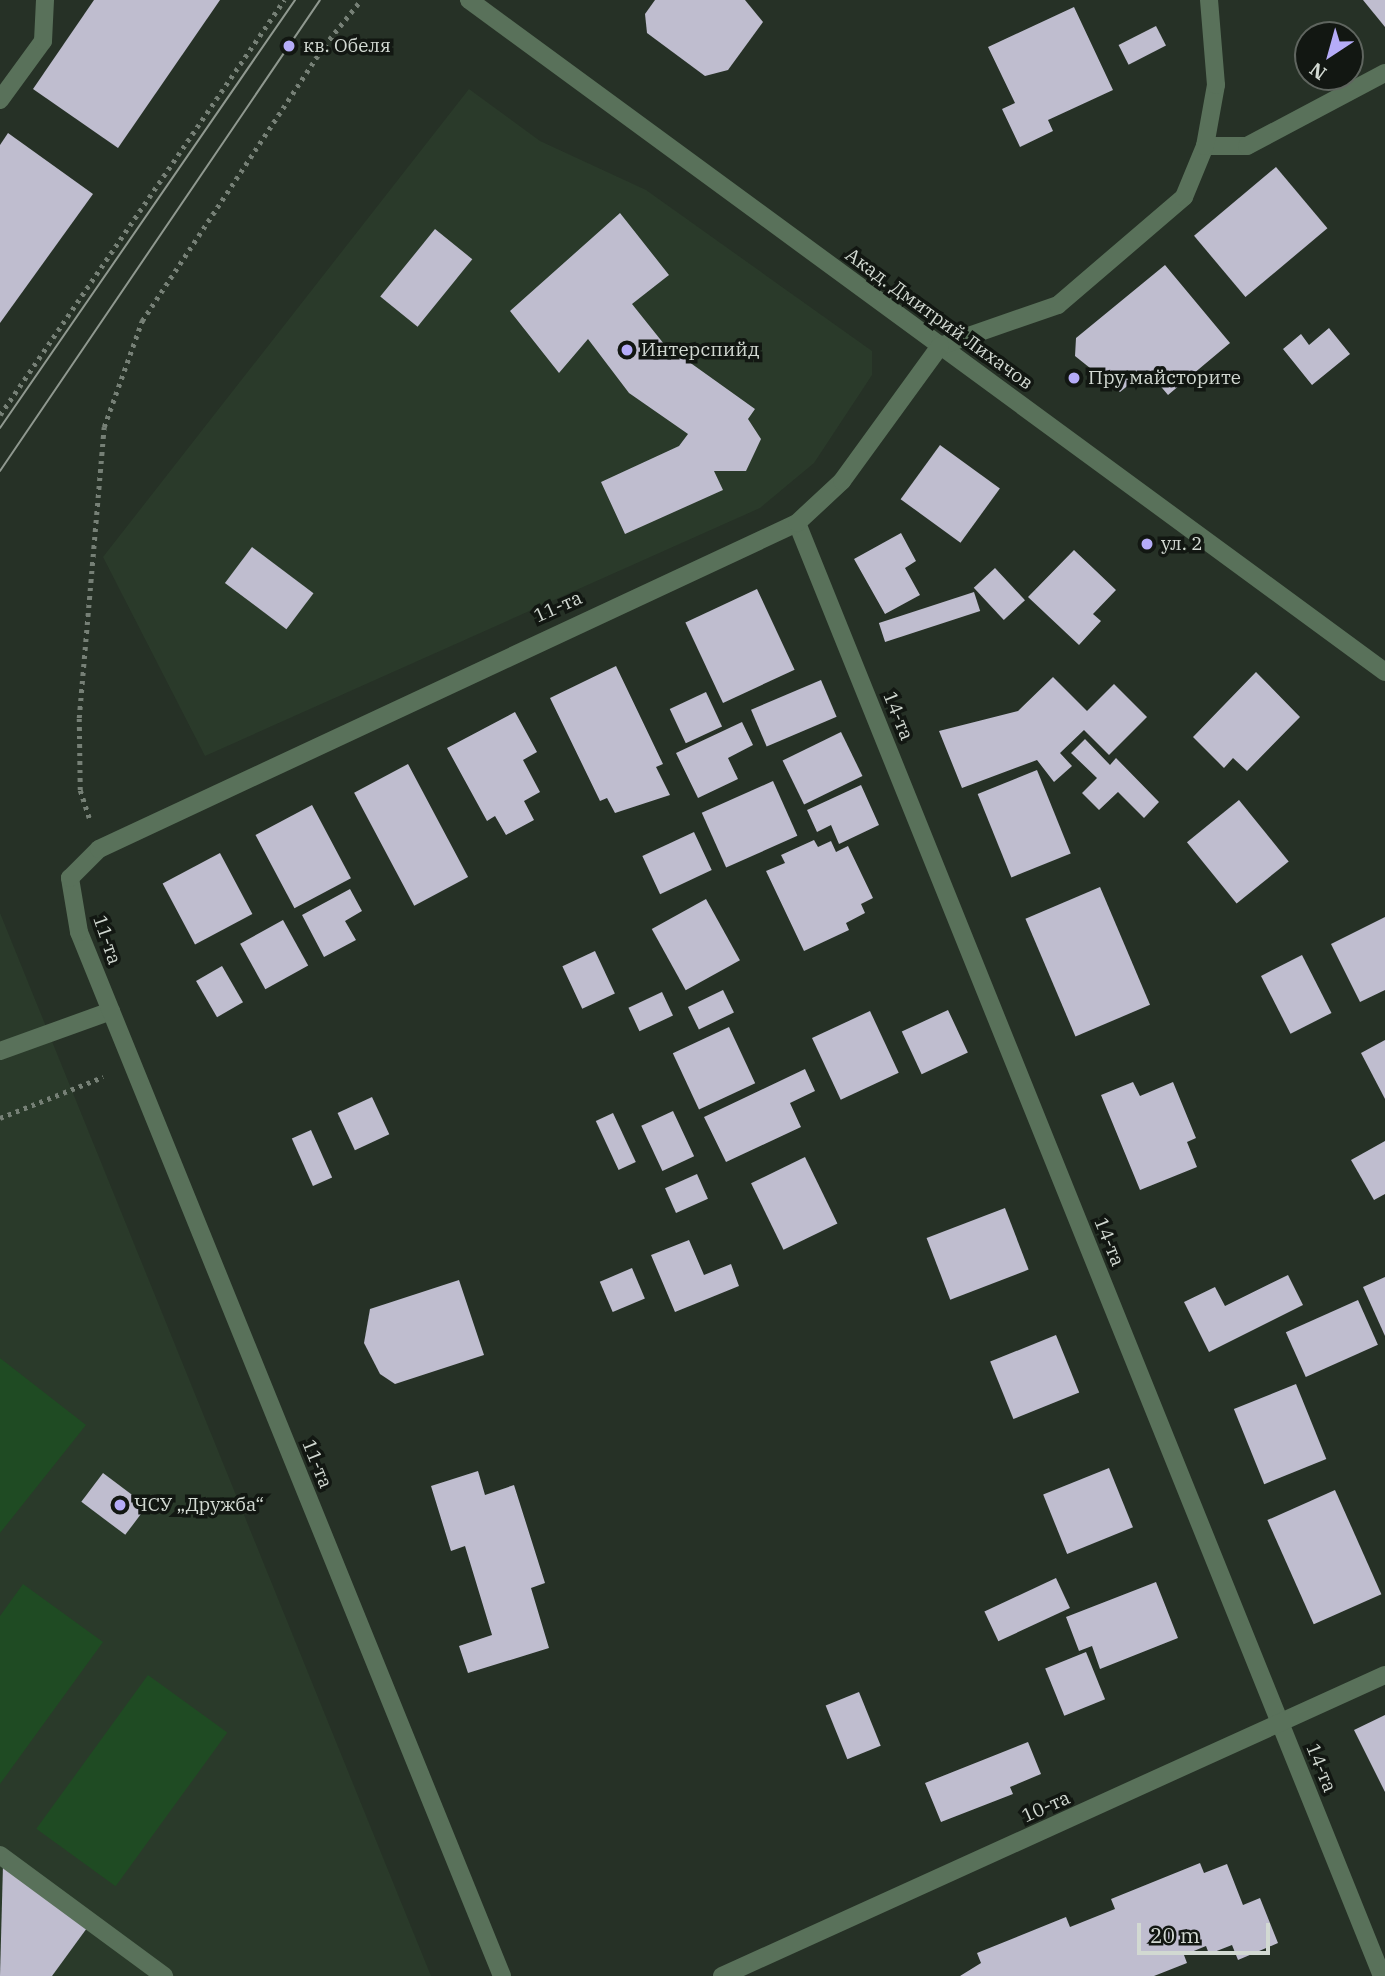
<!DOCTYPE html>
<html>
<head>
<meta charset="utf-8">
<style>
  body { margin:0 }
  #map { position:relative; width:1385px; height:1976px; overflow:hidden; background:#263126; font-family:"IBM Plex Serif",serif }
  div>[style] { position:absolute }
  .built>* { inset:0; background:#2a3a2a }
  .green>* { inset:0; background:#1f4b23; transform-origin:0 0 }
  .building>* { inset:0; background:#bfbdcf; transform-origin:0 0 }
  .path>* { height:4.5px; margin-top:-2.25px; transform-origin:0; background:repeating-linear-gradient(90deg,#768076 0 3.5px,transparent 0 8.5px) }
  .minor>* { height:18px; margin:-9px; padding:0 9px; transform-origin:9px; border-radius:9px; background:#59715a }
  .tram>* { height:2px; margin:-1px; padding:0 1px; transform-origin:1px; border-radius:1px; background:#8f988f }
  .dots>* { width:19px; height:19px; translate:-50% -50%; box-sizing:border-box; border:4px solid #121712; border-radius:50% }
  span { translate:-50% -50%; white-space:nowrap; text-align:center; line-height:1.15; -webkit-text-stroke:7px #121712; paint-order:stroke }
  .poi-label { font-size:19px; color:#d2d9d2 }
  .left { translate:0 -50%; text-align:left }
  .street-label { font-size:19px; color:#d2d9d2 }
  .north { position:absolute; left:1294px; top:21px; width:70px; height:70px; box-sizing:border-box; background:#121712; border:2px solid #5f655f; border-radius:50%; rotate:216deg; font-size:19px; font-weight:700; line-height:28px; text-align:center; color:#d2d9d2 }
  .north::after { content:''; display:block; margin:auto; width:24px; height:32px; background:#b5acf8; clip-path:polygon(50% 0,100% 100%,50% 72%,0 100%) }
  .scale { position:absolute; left:1137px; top:1923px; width:133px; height:32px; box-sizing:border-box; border:4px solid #d2d9d2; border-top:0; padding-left:9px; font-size:21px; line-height:24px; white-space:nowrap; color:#d2d9d2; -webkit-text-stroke:5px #121712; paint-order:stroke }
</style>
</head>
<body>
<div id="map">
  <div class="built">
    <div style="clip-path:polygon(469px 89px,540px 141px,646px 190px,872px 351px,872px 375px,814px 463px,760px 508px,205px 756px,103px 557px)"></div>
    <div style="clip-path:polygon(0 913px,49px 1034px,431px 1976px,0 1976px)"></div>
  </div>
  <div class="green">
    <div style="clip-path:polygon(0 1358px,86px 1425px,0 1533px)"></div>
    <div style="clip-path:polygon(23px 1584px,103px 1642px,0 1784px,0 1616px)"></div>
    <div style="left:148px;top:1675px;width:98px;height:190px;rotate:36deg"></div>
  </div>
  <div class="building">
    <div style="clip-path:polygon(94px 0,220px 0,118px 148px,33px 89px)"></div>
    <div style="clip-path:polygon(655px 0,745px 0,763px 22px,728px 70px,705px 76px,647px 33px,645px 14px)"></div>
    <div style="clip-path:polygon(1363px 0,1385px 0,1385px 27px)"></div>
    <div style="clip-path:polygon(1074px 7px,1113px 90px,1048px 120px,1053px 131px,1020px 147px,1002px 109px,1015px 103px,988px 47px)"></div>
    <div style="left:1156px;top:26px;width:22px;height:42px;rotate:63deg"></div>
    <div style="clip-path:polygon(8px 133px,93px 194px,0 323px,0 145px)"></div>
    <div style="left:1276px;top:167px;width:80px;height:107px;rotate:50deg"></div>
    <div style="clip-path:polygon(620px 213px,669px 275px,632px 304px,664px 344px,755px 409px,748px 419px,761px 439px,746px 471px,714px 471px,723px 490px,625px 534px,601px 482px,679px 446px,688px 434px,629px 393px,588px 339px,559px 373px,510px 311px)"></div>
    <div style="left:435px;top:229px;width:48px;height:87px;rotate:39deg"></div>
    <div style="clip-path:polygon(1165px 265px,1230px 343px,1168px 395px,1147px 370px,1120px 392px,1075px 356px,1076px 338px)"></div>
    <div style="clip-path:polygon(1329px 328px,1350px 354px,1312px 385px,1283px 349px,1301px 334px,1309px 345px)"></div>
    <div style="left:940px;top:445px;width:74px;height:67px;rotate:36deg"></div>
    <div style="clip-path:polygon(901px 533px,916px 561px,905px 568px,920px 595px,885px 614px,854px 559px)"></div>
    <div style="left:252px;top:547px;width:77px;height:45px;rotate:37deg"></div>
    <div style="clip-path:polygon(1074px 550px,1116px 590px,1093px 614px,1101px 621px,1079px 645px,1028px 597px)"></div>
    <div style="left:995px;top:568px;width:44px;height:29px;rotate:47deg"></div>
    <div style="left:757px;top:589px;width:89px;height:79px;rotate:65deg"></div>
    <div style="left:974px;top:592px;width:20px;height:100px;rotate:72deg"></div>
    <div style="clip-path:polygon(616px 666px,663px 764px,656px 767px,670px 795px,615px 813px,607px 798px,600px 801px,550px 698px)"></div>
    <div style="clip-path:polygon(1256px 672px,1300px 717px,1247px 771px,1233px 758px,1224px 768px,1193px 737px)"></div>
    <div style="clip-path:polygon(1053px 677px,1087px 711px,1114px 684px,1147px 717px,1109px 755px,1084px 730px,1060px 753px,1072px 766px,1054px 782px,1037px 760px,962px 788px,939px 731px,1018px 711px)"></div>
    <div style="left:821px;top:680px;width:40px;height:76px;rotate:67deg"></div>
    <div style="left:706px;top:692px;width:38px;height:40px;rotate:65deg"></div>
    <div style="clip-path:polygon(515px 712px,537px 752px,523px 760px,540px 792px,524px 801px,534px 820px,506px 835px,495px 816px,487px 821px,447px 748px)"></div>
    <div style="clip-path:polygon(742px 722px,753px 745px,728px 758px,738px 779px,698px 798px,676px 753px)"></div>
    <div style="left:841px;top:732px;width:49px;height:65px;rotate:64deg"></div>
    <div style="clip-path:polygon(1085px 739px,1110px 765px,1116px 758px,1159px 802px,1144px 818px,1118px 792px,1099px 810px,1082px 793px,1097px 778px,1071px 753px)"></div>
    <div style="left:408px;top:764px;width:128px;height:61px;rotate:62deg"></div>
    <div style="left:1037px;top:770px;width:90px;height:64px;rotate:68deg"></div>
    <div style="left:773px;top:781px;width:60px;height:78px;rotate:66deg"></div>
    <div style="clip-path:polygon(861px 785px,879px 825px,839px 844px,831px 825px,817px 832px,807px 810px)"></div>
    <div style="left:1239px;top:800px;width:79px;height:67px;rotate:51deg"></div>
    <div style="left:312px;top:805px;width:83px;height:64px;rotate:62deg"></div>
    <div style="left:694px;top:832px;width:42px;height:57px;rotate:65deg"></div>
    <div style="clip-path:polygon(814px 840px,818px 847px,831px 841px,836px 852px,848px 846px,873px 898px,861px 904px,865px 913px,846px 923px,849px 930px,804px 951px,766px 871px,785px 863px,781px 855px)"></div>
    <div style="left:220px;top:853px;width:69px;height:65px;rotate:62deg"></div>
    <div style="left:1100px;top:887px;width:128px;height:81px;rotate:67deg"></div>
    <div style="clip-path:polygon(350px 889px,362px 911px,345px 921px,356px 940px,324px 957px,302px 915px)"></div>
    <div style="left:706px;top:899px;width:70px;height:62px;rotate:61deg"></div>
    <div style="clip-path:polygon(1385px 917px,1385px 990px,1360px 1002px,1331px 944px)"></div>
    <div style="left:283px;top:920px;width:52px;height:49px;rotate:61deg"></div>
    <div style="left:595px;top:951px;width:47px;height:36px;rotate:65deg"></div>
    <div style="left:1302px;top:955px;width:65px;height:46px;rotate:63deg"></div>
    <div style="left:222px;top:966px;width:42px;height:30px;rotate:60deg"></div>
    <div style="left:723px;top:990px;width:25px;height:39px;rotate:64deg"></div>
    <div style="left:662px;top:992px;width:26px;height:37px;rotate:65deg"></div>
    <div style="left:948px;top:1010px;width:47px;height:51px;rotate:65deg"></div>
    <div style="left:870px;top:1011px;width:68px;height:64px;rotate:65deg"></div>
    <div style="left:729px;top:1027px;width:62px;height:62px;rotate:65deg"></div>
    <div style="clip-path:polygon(1385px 1040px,1385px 1099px,1361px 1053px)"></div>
    <div style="clip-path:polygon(805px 1069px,815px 1091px,790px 1103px,801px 1127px,726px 1162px,704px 1117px)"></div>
    <div style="clip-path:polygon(1133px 1082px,1140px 1096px,1173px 1082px,1196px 1138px,1187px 1142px,1197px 1167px,1140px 1190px,1101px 1095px)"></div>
    <div style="left:372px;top:1097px;width:41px;height:38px;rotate:65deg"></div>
    <div style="left:673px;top:1111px;width:50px;height:35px;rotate:65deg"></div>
    <div style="left:613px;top:1113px;width:54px;height:19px;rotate:65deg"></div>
    <div style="left:311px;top:1130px;width:52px;height:21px;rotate:66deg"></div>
    <div style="clip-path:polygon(1385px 1141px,1385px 1194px,1374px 1200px,1351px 1160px)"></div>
    <div style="left:805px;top:1157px;width:74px;height:60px;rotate:64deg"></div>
    <div style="left:697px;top:1174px;width:27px;height:35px;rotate:66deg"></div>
    <div style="left:1005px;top:1208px;width:66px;height:84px;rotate:69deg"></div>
    <div style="clip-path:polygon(689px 1240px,704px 1275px,731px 1264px,739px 1286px,675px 1312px,651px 1255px)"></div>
    <div style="left:632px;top:1268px;width:33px;height:35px;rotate:67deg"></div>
    <div style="clip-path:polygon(1288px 1275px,1303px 1305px,1209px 1352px,1184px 1302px,1215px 1287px,1225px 1306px)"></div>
    <div style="clip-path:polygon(1385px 1277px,1385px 1336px,1363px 1287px)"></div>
    <div style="clip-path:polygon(459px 1280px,484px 1355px,395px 1384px,380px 1374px,364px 1343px,370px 1309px)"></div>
    <div style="left:1358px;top:1300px;width:49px;height:79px;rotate:66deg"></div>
    <div style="left:1056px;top:1335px;width:62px;height:71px;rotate:68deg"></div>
    <div style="left:1296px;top:1384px;width:81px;height:67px;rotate:68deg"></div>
    <div style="left:1109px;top:1468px;width:64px;height:71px;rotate:68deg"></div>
    <div style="clip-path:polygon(478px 1471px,485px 1495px,514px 1485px,545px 1583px,531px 1588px,549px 1648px,468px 1673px,459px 1646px,492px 1635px,465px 1546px,451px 1551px,431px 1486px)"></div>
    <div style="left:103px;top:1473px;width:55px;height:36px;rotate:37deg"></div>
    <div style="left:1335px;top:1490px;width:114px;height:74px;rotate:66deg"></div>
    <div style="left:1056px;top:1578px;width:33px;height:79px;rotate:65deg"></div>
    <div style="clip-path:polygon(1156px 1582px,1178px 1638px,1100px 1669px,1092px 1646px,1079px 1651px,1066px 1617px)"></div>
    <div style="left:1086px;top:1652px;width:51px;height:44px;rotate:68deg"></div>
    <div style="left:859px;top:1692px;width:58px;height:36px;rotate:68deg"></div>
    <div style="clip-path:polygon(1385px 1715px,1385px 1792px,1354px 1730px)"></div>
    <div style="clip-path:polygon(1028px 1742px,1041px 1774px,1010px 1787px,1013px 1794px,941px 1822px,925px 1783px)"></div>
    <div style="clip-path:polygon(1200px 1863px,1204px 1873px,1227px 1864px,1243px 1905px,1260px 1898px,1278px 1943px,1238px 1960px,1232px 1945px,1209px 1954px,1206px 1946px,1184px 1955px,1187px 1963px,1154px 1976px,960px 1976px,981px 1963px,977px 1953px,1066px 1917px,1070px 1927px,1115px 1909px,1111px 1899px)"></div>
    <div style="clip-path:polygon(3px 1865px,87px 1928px,52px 1976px,0 1976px)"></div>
  </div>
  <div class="path">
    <div style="left:0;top:415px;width:503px;rotate:-55.61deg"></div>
    <div style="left:89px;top:818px;width:29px;rotate:-108deg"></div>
    <div style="left:80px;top:790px;width:72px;rotate:-90.8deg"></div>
    <div style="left:79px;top:718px;width:292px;rotate:-85.1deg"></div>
    <div style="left:104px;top:427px;width:113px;rotate:-70.3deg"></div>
    <div style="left:142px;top:321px;width:330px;rotate:-56.5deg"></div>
    <div style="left:324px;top:46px;width:59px;rotate:-51.2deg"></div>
    <div style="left:0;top:1118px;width:111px;rotate:-21.7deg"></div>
  </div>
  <div class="minor">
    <div style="left:469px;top:0;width:1136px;rotate:36.26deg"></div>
    <div style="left:0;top:100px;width:73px;rotate:-53.9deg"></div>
    <div style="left:43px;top:41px;width:41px;rotate:-87.2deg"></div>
    <div style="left:1205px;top:146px;width:42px"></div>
    <div style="left:1247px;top:146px;width:156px;rotate:-27.9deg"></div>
    <div style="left:940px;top:346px;width:125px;rotate:-19.2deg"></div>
    <div style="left:1058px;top:305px;width:166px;rotate:-40.6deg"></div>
    <div style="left:1184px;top:197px;width:55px;rotate:-67.6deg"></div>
    <div style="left:1205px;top:146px;width:62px;rotate:-79.8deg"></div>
    <div style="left:1216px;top:85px;width:85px;rotate:-94.7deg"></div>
    <div style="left:797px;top:523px;width:1566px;rotate:68.07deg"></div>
    <div style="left:0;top:1051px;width:118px;rotate:-19.8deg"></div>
    <div style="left:0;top:1855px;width:204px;rotate:36.4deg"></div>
    <div style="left:502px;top:1976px;width:1126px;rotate:-112.06deg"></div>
    <div style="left:79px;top:932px;width:55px;rotate:-99.5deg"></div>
    <div style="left:70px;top:878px;width:41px;rotate:-45deg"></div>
    <div style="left:99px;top:849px;width:770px;rotate:-25.03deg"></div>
    <div style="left:797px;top:523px;width:62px;rotate:-43deg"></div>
    <div style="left:842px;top:481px;width:167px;rotate:-54deg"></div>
    <div style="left:722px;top:1976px;width:728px;rotate:-24.42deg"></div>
  </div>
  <div class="tram">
    <div style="left:0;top:428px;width:520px;rotate:-55.42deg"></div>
    <div style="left:0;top:471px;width:569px;rotate:-55.81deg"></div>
  </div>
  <div class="dots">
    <div style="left:289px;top:46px;background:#b5acf8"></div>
    <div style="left:627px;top:350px;background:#b5acf8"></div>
    <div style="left:1074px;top:378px;background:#b5acf8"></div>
    <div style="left:1147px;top:544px;background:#b5acf8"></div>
    <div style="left:120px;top:1505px;background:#b5acf8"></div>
  </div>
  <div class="poi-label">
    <span class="left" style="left:303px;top:46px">кв. Обеля</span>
    <span class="left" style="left:641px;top:350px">Интерспийд</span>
    <span class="left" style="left:1088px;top:378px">Пру майсторите</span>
    <span class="left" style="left:1161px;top:544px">ул. 2</span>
    <span class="left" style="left:134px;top:1505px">ЧСУ „Дружба“</span>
  </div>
  <div class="street-label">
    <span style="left:939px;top:319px;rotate:36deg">Акад. Дмитрий Лихачов</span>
    <span style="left:558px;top:607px;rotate:-24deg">11-та</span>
    <span style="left:898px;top:716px;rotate:68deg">14-та</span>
    <span style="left:107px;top:940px;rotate:71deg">11-та</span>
    <span style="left:1109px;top:1242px;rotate:68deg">14-та</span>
    <span style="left:317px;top:1464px;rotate:68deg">11-та</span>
    <span style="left:1321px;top:1768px;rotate:68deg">14-та</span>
    <span style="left:1046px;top:1807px;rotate:-24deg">10-та</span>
  </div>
  <div class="north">N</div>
  <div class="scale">20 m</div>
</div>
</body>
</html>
